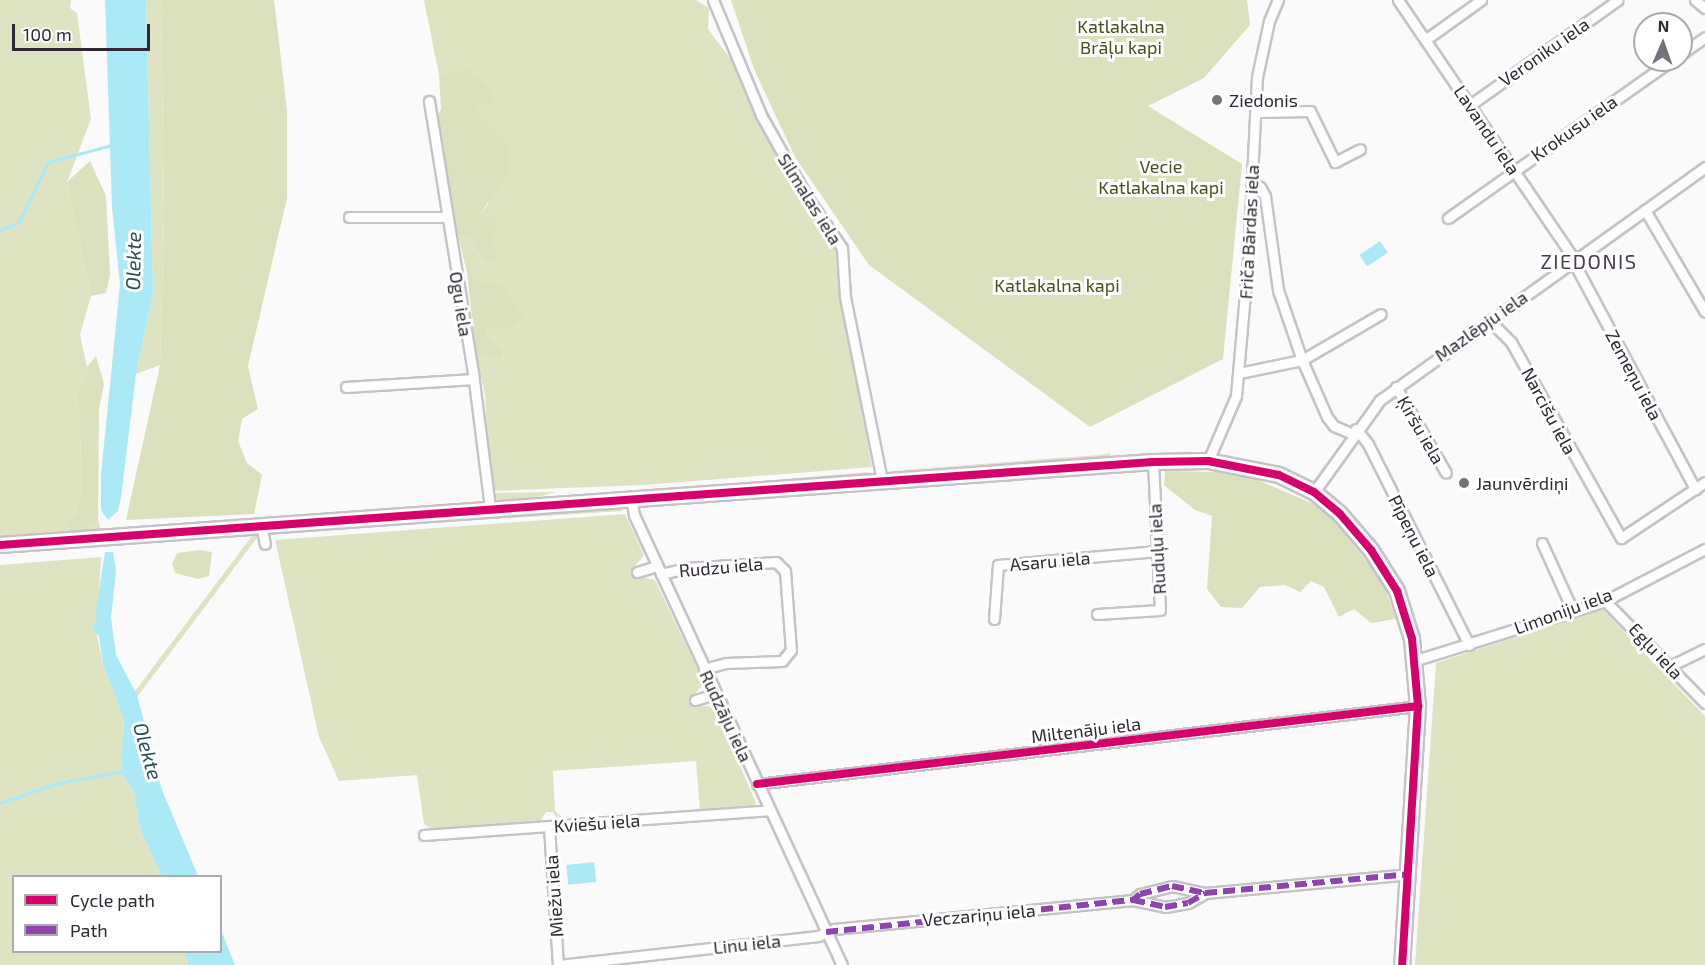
<!DOCTYPE html>
<html>
<head>
<meta charset="utf-8">
<style>
  body { margin:0 }
  #map { position:relative; width:1705px; height:965px; overflow:hidden; background:#fafafa; font-family:"Exo 2",sans-serif }
  div>[style] { position:absolute }
  .green>* { inset:0; background:#dee3c2; transform-origin:0 0 }
  .forest>* { inset:0; background:#dbe1bc }
  .water>* { inset:0; background:#abe9f6; transform-origin:0 0 }
  .stream>* { height:3px; margin:-1.5px; padding:0 1.5px; transform-origin:1.5px; border-radius:1.5px; background:#abe9f6 }
  .roads { filter:drop-shadow(2px 0 #c6c2c8) drop-shadow(-2px 0 #c6c2c8) drop-shadow(0 2px #c6c2c8) drop-shadow(0 -2px #c6c2c8) }
  .street>* { height:9px; margin:-4.5px; padding:0 4.5px; transform-origin:4.5px; border-radius:4.5px; background:#fefefe }
  .secondary>* { height:14px; margin:-7px; padding:0 7px; transform-origin:7px; border-radius:7px; background:#fefefe }
  .quiet>* { height:6px; margin-top:-3px; transform-origin:0; background:repeating-linear-gradient(90deg,#8e44ad 0 12px,transparent 0 18px) }
  .cycleway>* { height:8px; margin:-4px; padding:0 4px; transform-origin:4px; border-radius:4px; background:#d6006c }
  .dots>* { width:16px; height:16px; translate:-50% -50%; box-sizing:border-box; border:3px solid #fff; border-radius:50% }
  span { translate:-50% -50%; white-space:nowrap; text-align:center; line-height:1.15; -webkit-text-stroke:6px #fff; paint-order:stroke }
  .park-label { font-size:18px; color:#484e1c }
  .street-label { font-size:18px; color:#2f2834 }
  .poi-label { font-size:18px; color:#2f2834 }
  .left { translate:0 -50%; text-align:left }
  .water-label { font-size:20px; color:#264f57; font-style:italic }
  .neighbourhood-label { font-size:20px; color:#4a3954; letter-spacing:1.5px }
  .legend { position:absolute; left:12px; top:875px; width:210px; height:78px; box-sizing:border-box; background:#fff; border:2px solid #aca9ae; margin:0; padding:8px 10px; list-style:none; font-size:18px; color:#2f2834 }
  .legend li { display:flex; align-items:center; gap:12px; height:30px }
  .legend b { width:30px; border:2px solid #aca9ae }
  .north { position:absolute; left:1633px; top:12px; width:60px; height:60px; box-sizing:border-box; background:#fff; border:2px solid #aca9ae; border-radius:50%; rotate:2deg; font-size:16px; font-weight:700; line-height:24px; text-align:center; color:#2f2834 }
  .north::after { content:''; display:block; margin:auto; width:21px; height:27px; background:#767279; clip-path:polygon(50% 0,100% 100%,50% 72%,0 100%) }
  .scale { position:absolute; left:12px; top:24px; width:138px; height:27px; box-sizing:border-box; border:3px solid #2f2834; border-top:0; padding-left:8px; font-size:18px; line-height:21px; white-space:nowrap; color:#2f2834; -webkit-text-stroke:4px #fff; paint-order:stroke }
</style>
</head>
<body>
<div id="map">
  <div class="green">
    <div style="clip-path:polygon(0 0,71px 0,70px 8px,77px 13px,91px 119px,67px 182px,91px 296px,80px 335px,89px 376px,80px 440px,82px 484px,76px 514px,87px 527px,98px 519px,101px 531px,0 539px)"></div>
    <div style="clip-path:polygon(146px 0,161px 0,164px 217px,160px 365px,136px 374px,153px 293px)"></div>
    <div style="clip-path:polygon(424px 0,696px 0,709px 8px,708px 29px,735px 65px,792px 179px,837px 251px,838px 284px,872px 467px,643px 485px,491px 491px,485px 395px,476px 353px,502px 360px,503px 351px,486px 333px,493px 326px,525px 314px,512px 300px,504px 284px,489px 286px,467px 273px,458px 235px,469px 238px,483px 261px,479px 215px,488px 204px,484px 120px,472px 107px,466px 68px,439px 75px)"></div>
    <div style="clip-path:polygon(1110px 453px,1110px 457px,888px 471px,1099px 455px)"></div>
    <div style="clip-path:polygon(869px 472px,863px 477px,654px 490px)"></div>
    <div style="clip-path:polygon(556px 492px,524px 501px,498px 502px,492px 493px)"></div>
    <div style="clip-path:polygon(617px 507px,623px 511px,274px 533px,280px 529px)"></div>
    <div style="clip-path:polygon(625px 514px,644px 555px,635px 566px,637px 576px,655px 580px,704px 683px,693px 696px,695px 706px,709px 706px,716px 710px,756px 803px,748px 810px,700px 811px,696px 761px,553px 771px,555px 811px,565px 820px,583px 821px,558px 821px,553px 812px,546px 812px,538px 824px,435px 831px,424px 824px,417px 775px,339px 781px,319px 737px,275px 540px)"></div>
    <div style="left:255px;top:532px;width:5px;height:256px;rotate:37deg"></div>
    <div style="clip-path:polygon(101px 557px,98px 607px,94px 621px,103px 665px,124px 719px,121px 772px,134px 792px,140px 830px,162px 876px,14px 876px,14px 952px,185px 952px,188px 965px,0 965px,0 565px)"></div>
    <div style="clip-path:polygon(1602px 609px,1705px 716px,1705px 965px,1415px 965px,1436px 663px)"></div>
  </div>
  <div class="forest">
    <div style="clip-path:polygon(161px 0,274px 0,287px 110px,287px 198px,248px 366px,258px 409px,242px 419px,238px 441px,247px 463px,262px 475px,254px 514px,126px 520px,160px 365px,164px 217px)"></div>
    <div style="clip-path:polygon(731px 0,1247px 0,1250px 25px,1204px 78px,1148px 106px,1242px 164px,1223px 359px,1090px 427px,869px 265px,795px 157px,754px 69px)"></div>
    <div style="clip-path:polygon(466px 68px,491px 91px,492px 104px,473px 107px,508px 143px,509px 173px,479px 215px,499px 218px,492px 233px,496px 259px,483px 261px,469px 238px,458px 235px,434px 123px,441px 109px,439px 75px)"></div>
    <div style="clip-path:polygon(90px 161px,106px 196px,110px 275px,106px 293px,91px 296px,67px 182px)"></div>
    <div style="clip-path:polygon(467px 273px,488px 285px,504px 284px,512px 300px,525px 314px,508px 330px,493px 326px,486px 333px,503px 351px,502px 360px,476px 353px)"></div>
    <div style="clip-path:polygon(96px 356px,104px 384px,99px 409px,98px 519px,87px 527px,63px 527px,76px 514px,82px 484px,78px 390px,89px 376px,87px 367px)"></div>
    <div style="clip-path:polygon(1165px 471px,1221px 472px,1253px 478px,1323px 508px,1382px 580px,1396px 619px,1371px 623px,1354px 609px,1339px 617px,1324px 587px,1311px 581px,1300px 592px,1285px 585px,1260px 587px,1242px 608px,1221px 607px,1207px 589px,1212px 516px,1195px 510px,1164px 485px)"></div>
    <div style="clip-path:polygon(200px 550px,212px 552px,209px 576px,198px 579px,175px 573px,172px 564px,177px 553px)"></div>
  </div>
  <div class="water">
    <div style="clip-path:polygon(105px 0,146px 0,153px 293px,136px 374px,121px 497px,118px 511px,108px 520px,101px 510px,101px 475px,120px 284px,112px 207px)"></div>
    <div style="left:1380px;top:241px;width:14px;height:25px;rotate:56deg"></div>
    <div style="clip-path:polygon(105px 552px,113px 552px,116px 571px,111px 618px,116px 655px,137px 695px,162px 790px,198px 876px,162px 876px,140px 830px,134px 792px,121px 772px,124px 719px,103px 665px,99px 636px,93px 631px)"></div>
    <div style="left:594px;top:862px;width:20px;height:28px;rotate:84deg"></div>
    <div style="clip-path:polygon(221px 930px,235px 965px,188px 965px,185px 952px,220px 952px)"></div>
  </div>
  <div class="stream">
    <div style="left:0;top:230px;width:21px;rotate:-23deg"></div>
    <div style="left:19px;top:222px;width:67px;rotate:-64.2deg"></div>
    <div style="left:48px;top:162px;width:66px;rotate:-14.9deg"></div>
    <div style="left:0;top:803px;width:58px;rotate:-19.1deg"></div>
    <div style="left:55px;top:784px;width:69px;rotate:-10.8deg"></div>
  </div>
  <div class="roads">
    <div class="street">
      <div style="left:713px;top:0;width:125px;rotate:67.3deg"></div>
      <div style="left:761px;top:115px;width:94px;rotate:60.7deg"></div>
      <div style="left:807px;top:197px;width:62px;rotate:55.5deg"></div>
      <div style="left:842px;top:248px;width:49px;rotate:86.5deg"></div>
      <div style="left:845px;top:297px;width:187px;rotate:78.6deg"></div>
      <div style="left:1398px;top:0;width:315px;rotate:55.8deg"></div>
      <div style="left:1695px;top:0;width:13px;rotate:39deg"></div>
      <div style="left:1425px;top:40px;width:69px;rotate:-35.5deg"></div>
      <div style="left:1681px;top:54px;width:29px;rotate:-35deg"></div>
      <div style="left:429px;top:101px;width:276px;rotate:80.8deg"></div>
      <div style="left:473px;top:373px;width:136px;rotate:82.8deg"></div>
      <div style="left:1470px;top:105px;width:181px;rotate:-35.4deg"></div>
      <div style="left:1257px;top:112px;width:53px;rotate:-1.1deg"></div>
      <div style="left:1310px;top:111px;width:57px;rotate:63.9deg"></div>
      <div style="left:1335px;top:162px;width:28px;rotate:-27deg"></div>
      <div style="left:1252px;top:183px;width:9px;rotate:27deg"></div>
      <div style="left:1260px;top:187px;width:10px;rotate:61deg"></div>
      <div style="left:1265px;top:196px;width:95px;rotate:82.1deg"></div>
      <div style="left:1278px;top:290px;width:74px;rotate:71.1deg"></div>
      <div style="left:1302px;top:360px;width:62px;rotate:66.3deg"></div>
      <div style="left:1327px;top:417px;width:11px;rotate:52deg"></div>
      <div style="left:1334px;top:426px;width:21px;rotate:23deg"></div>
      <div style="left:1645px;top:210px;width:118px;rotate:59.5deg"></div>
      <div style="left:349px;top:217px;width:98px"></div>
      <div style="left:1448px;top:218px;width:274px;rotate:-35.2deg"></div>
      <div style="left:1573px;top:261px;width:259px;rotate:61.8deg"></div>
      <div style="left:1489px;top:320px;width:31px;rotate:45deg"></div>
      <div style="left:1511px;top:342px;width:225px;rotate:60.7deg"></div>
      <div style="left:1621px;top:538px;width:101px;rotate:-33.7deg"></div>
      <div style="left:1239px;top:373px;width:64px;rotate:-11.7deg"></div>
      <div style="left:1302px;top:360px;width:91px;rotate:-30.2deg"></div>
      <div style="left:346px;top:387px;width:128px;rotate:-3.6deg"></div>
      <div style="left:1396px;top:387px;width:99px;rotate:59.8deg"></div>
      <div style="left:1356px;top:429px;width:19px;rotate:51deg"></div>
      <div style="left:1368px;top:444px;width:225px;rotate:63.3deg"></div>
      <div style="left:1208px;top:461px;width:71px;rotate:-66.7deg"></div>
      <div style="left:1236px;top:396px;width:137px;rotate:-85deg"></div>
      <div style="left:1248px;top:260px;width:183px;rotate:-87.2deg"></div>
      <div style="left:1257px;top:77px;width:57px;rotate:-77.9deg"></div>
      <div style="left:1269px;top:21px;width:23px;rotate:-67deg"></div>
      <div style="left:1314px;top:492px;width:113px;rotate:-54.3deg"></div>
      <div style="left:1380px;top:400px;width:400px;rotate:-35.6deg"></div>
      <div style="left:631px;top:498px;width:17px;rotate:80deg"></div>
      <div style="left:634px;top:515px;width:496px;rotate:65.2deg"></div>
      <div style="left:261px;top:524px;width:20px;rotate:79deg"></div>
      <div style="left:1542px;top:543px;width:72px;rotate:65.6deg"></div>
      <div style="left:637px;top:572px;width:21px;rotate:-17deg"></div>
      <div style="left:661px;top:574px;width:26px;rotate:-13deg"></div>
      <div style="left:686px;top:568px;width:90px;rotate:-3.8deg"></div>
      <div style="left:776px;top:562px;width:13px;rotate:45deg"></div>
      <div style="left:785px;top:571px;width:79px;rotate:85.7deg"></div>
      <div style="left:791px;top:650px;width:14px;rotate:129deg"></div>
      <div style="left:782px;top:661px;width:56px;rotate:178deg"></div>
      <div style="left:726px;top:663px;width:23px;rotate:165deg"></div>
      <div style="left:1605px;top:601px;width:143px;rotate:45.6deg"></div>
      <div style="left:1097px;top:614px;width:63px;rotate:-3.6deg"></div>
      <div style="left:1160px;top:610px;width:148px;rotate:-92.7deg"></div>
      <div style="left:994px;top:619px;width:54px;rotate:-85.8deg"></div>
      <div style="left:998px;top:565px;width:160px;rotate:-5deg"></div>
      <div style="left:1416px;top:660px;width:198px;rotate:-17.3deg"></div>
      <div style="left:1605px;top:601px;width:113px;rotate:-27.5deg"></div>
      <div style="left:1670px;top:666px;width:39px;rotate:-26deg"></div>
      <div style="left:695px;top:700px;width:22px;rotate:-16deg"></div>
      <div style="left:757px;top:784px;width:666px;rotate:-6.73deg"></div>
      <div style="left:549px;top:827px;width:138px;rotate:86.3deg"></div>
      <div style="left:424px;top:835px;width:347px;rotate:-4.1deg"></div>
      <div style="left:1133px;top:900px;width:9px;rotate:-41deg"></div>
      <div style="left:1140px;top:894px;width:33px;rotate:-14deg"></div>
      <div style="left:1172px;top:886px;width:34px;rotate:12deg"></div>
      <div style="left:1205px;top:893px;width:204px;rotate:-5.3deg"></div>
      <div style="left:559px;top:965px;width:261px;rotate:-6.4deg"></div>
      <div style="left:818px;top:936px;width:17px;rotate:-24deg"></div>
      <div style="left:834px;top:929px;width:124px;rotate:-5.6deg"></div>
      <div style="left:957px;top:917px;width:177px;rotate:-5.5deg"></div>
      <div style="left:1133px;top:900px;width:33px;rotate:12deg"></div>
      <div style="left:1165px;top:907px;width:23px;rotate:-10deg"></div>
      <div style="left:1188px;top:903px;width:20px;rotate:-30deg"></div>
    </div>
    <div class="secondary">
      <div style="left:0;top:545px;width:1156px;rotate:-4.12deg"></div>
      <div style="left:1153px;top:462px;width:55px;rotate:-1deg"></div>
      <div style="left:1208px;top:461px;width:72px;rotate:11.2deg"></div>
      <div style="left:1279px;top:475px;width:39px;rotate:26deg"></div>
      <div style="left:1314px;top:492px;width:34px;rotate:40deg"></div>
      <div style="left:1340px;top:514px;width:48px;rotate:49.3deg"></div>
      <div style="left:1371px;top:550px;width:49px;rotate:57.6deg"></div>
      <div style="left:1397px;top:591px;width:50px;rotate:72.6deg"></div>
      <div style="left:1412px;top:639px;width:67px;rotate:84.9deg"></div>
      <div style="left:1418px;top:706px;width:259px;rotate:93.5deg"></div>
    </div>
  </div>
  <div class="quiet">
    <div style="left:1133px;top:900px;width:9px;rotate:-41deg"></div>
    <div style="left:1140px;top:894px;width:33px;rotate:-14deg"></div>
    <div style="left:1172px;top:886px;width:34px;rotate:12deg"></div>
    <div style="left:1205px;top:893px;width:204px;rotate:-5.3deg"></div>
    <div style="left:826px;top:932px;width:309px;rotate:-6deg"></div>
    <div style="left:1133px;top:900px;width:33px;rotate:12deg"></div>
    <div style="left:1165px;top:907px;width:23px;rotate:-10deg"></div>
    <div style="left:1188px;top:903px;width:20px;rotate:-30deg"></div>
  </div>
  <div class="cycleway">
    <div style="left:0;top:545px;width:1156px;rotate:-4.12deg"></div>
    <div style="left:1153px;top:462px;width:55px;rotate:-1deg"></div>
    <div style="left:1208px;top:461px;width:72px;rotate:11.2deg"></div>
    <div style="left:1279px;top:475px;width:39px;rotate:26deg"></div>
    <div style="left:1314px;top:492px;width:34px;rotate:40deg"></div>
    <div style="left:1340px;top:514px;width:48px;rotate:49.3deg"></div>
    <div style="left:1371px;top:550px;width:49px;rotate:57.6deg"></div>
    <div style="left:1397px;top:591px;width:50px;rotate:72.6deg"></div>
    <div style="left:1412px;top:639px;width:67px;rotate:84.9deg"></div>
    <div style="left:1418px;top:706px;width:259px;rotate:93.5deg"></div>
    <div style="left:757px;top:784px;width:666px;rotate:-6.73deg"></div>
  </div>
  <div class="dots">
    <div style="left:1217px;top:100px;background:#767279"></div>
    <div style="left:1464px;top:483px;background:#767279"></div>
  </div>
  <div class="park-label">
    <span style="left:1121px;top:37px">Katlakalna<br>Brāļu kapi</span>
    <span style="left:1161px;top:177px">Vecie<br>Katlakalna kapi</span>
    <span style="left:1057px;top:285px">Katlakalna kapi</span>
  </div>
  <div class="street-label">
    <span style="left:1544px;top:52px;rotate:-35deg">Veroniku iela</span>
    <span style="left:1574px;top:128px;rotate:-35deg">Krokusu iela</span>
    <span style="left:1487px;top:130px;rotate:56deg">Lavandu iela</span>
    <span style="left:810px;top:199px;rotate:58deg">Silmalas iela</span>
    <span style="left:1249px;top:232px;rotate:-87deg">Friča Bārdas iela</span>
    <span style="left:461px;top:304px;rotate:81deg">Ogu iela</span>
    <span style="left:1481px;top:326px;rotate:-35deg">Mazlēpju iela</span>
    <span style="left:1634px;top:375px;rotate:62deg">Zemeņu iela</span>
    <span style="left:1549px;top:411px;rotate:62deg">Narcišu iela</span>
    <span style="left:1421px;top:430px;rotate:60deg">Ķiršu iela</span>
    <span style="left:1414px;top:536px;rotate:63deg">Pīpeņu iela</span>
    <span style="left:1157px;top:549px;rotate:-93deg">Ruduļu iela</span>
    <span style="left:1050px;top:561px;rotate:-5deg">Asaru iela</span>
    <span style="left:721px;top:567px;rotate:-5deg">Rudzu iela</span>
    <span style="left:1563px;top:611px;rotate:-20deg">Limoniju iela</span>
    <span style="left:1656px;top:651px;rotate:47deg">Egļu iela</span>
    <span style="left:726px;top:716px;rotate:65deg">Rudzāju iela</span>
    <span style="left:1086px;top:730px;rotate:-7deg">Miltenāju iela</span>
    <span style="left:597px;top:823px;rotate:-4deg">Kviešu iela</span>
    <span style="left:554px;top:896px;rotate:-94deg">Miežu iela</span>
    <span style="left:979px;top:915px;rotate:-5deg">Veczariņu iela</span>
    <span style="left:747px;top:944px;rotate:-6deg">Linu iela</span>
  </div>
  <div class="poi-label">
    <span class="left" style="left:1229px;top:100px">Ziedonis</span>
    <span class="left" style="left:1476px;top:483px">Jaunvērdiņi</span>
  </div>
  <div class="water-label">
    <span style="left:133px;top:261px;rotate:-89deg">Olekte</span>
    <span style="left:148px;top:751px;rotate:74deg">Olekte</span>
  </div>
  <div class="neighbourhood-label">
    <span style="left:1589px;top:261px">ZIEDONIS</span>
  </div>
  <ul class="legend">
  <li><b style="height:8px;background:#d6006c"></b>Cycle path</li>
  <li><b style="height:8px;background:#8e44ad"></b>Path</li>
  </ul>
  <div class="north">N</div>
  <div class="scale">100 m</div>
</div>
</body>
</html>
